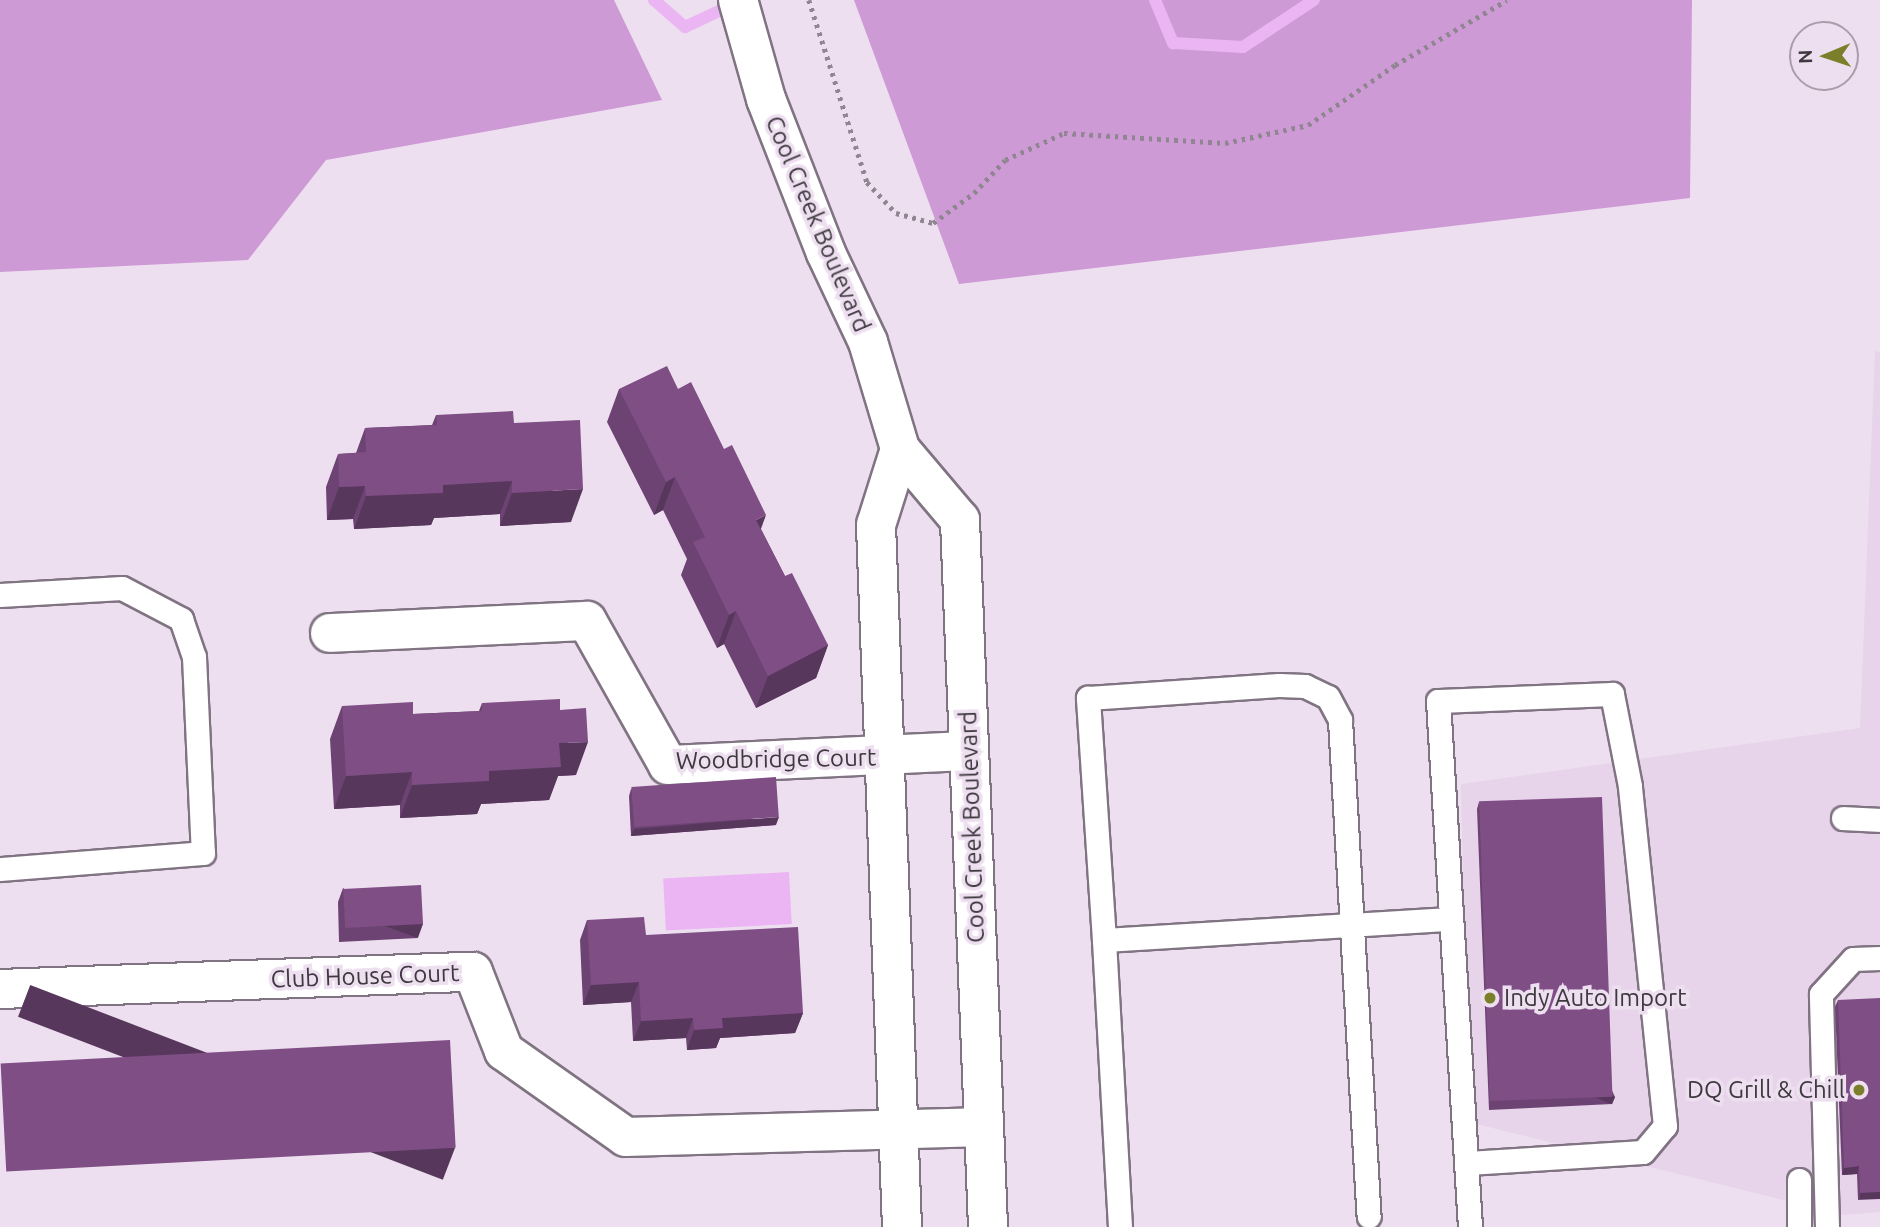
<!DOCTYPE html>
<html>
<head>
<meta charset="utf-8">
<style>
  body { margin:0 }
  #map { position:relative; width:1880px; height:1227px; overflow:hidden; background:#eedff0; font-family:Ubuntu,sans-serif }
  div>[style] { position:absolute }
  .built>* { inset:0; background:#e7d3ea }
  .forest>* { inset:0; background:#cd9ad5 }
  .water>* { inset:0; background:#eab5f2; transform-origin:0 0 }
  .stream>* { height:12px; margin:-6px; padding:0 6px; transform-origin:6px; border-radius:6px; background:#eab5f2 }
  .path>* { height:4.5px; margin-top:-2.25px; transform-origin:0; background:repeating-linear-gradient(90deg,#908691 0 3.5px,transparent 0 8.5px) }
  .roads { filter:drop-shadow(2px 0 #807382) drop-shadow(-2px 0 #807382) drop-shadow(0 2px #807382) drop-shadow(0 -2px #807382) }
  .service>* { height:23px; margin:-11.5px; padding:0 11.5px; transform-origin:11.5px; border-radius:11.5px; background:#fff }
  .minor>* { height:38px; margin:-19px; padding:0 19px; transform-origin:19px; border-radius:19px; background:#fff }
  .wall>* { inset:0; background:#6c4372 }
  .shaded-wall>* { inset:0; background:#58375d; transform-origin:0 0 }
  .building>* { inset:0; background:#7e4e85; transform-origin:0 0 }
  .dots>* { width:19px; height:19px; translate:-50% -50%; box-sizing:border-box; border:4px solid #eedff0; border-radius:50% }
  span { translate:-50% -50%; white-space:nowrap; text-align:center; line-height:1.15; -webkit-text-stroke:7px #eedff0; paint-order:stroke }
  .street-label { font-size:24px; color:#3e393f }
  .poi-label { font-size:24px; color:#3e393f }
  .left { translate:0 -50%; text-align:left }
  .right { translate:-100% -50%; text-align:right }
  .north { position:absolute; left:1789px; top:21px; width:70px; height:70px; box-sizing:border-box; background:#eedff0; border:2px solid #a89da9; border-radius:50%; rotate:268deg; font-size:19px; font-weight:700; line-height:28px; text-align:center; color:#3e393f }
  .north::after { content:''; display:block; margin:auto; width:24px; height:32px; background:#7b7f29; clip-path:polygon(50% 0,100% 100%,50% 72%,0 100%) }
</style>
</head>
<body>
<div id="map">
  <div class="built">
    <div style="clip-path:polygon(1875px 351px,1880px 352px,1880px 1212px,1844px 1215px,1468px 1122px,1461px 784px,1860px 728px)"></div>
  </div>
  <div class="forest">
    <div style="clip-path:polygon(0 0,614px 0,662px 100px,326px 160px,248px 260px,0 272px)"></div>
    <div style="clip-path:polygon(854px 0,1692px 0,1690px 198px,959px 284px)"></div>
  </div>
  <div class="water">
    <div style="left:789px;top:872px;width:52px;height:126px;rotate:87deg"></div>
  </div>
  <div class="stream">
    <div style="left:654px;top:0;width:41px;rotate:41.1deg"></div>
    <div style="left:685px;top:27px;width:56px;rotate:-25.2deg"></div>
    <div style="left:1155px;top:0;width:47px;rotate:67.3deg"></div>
    <div style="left:1173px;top:43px;width:70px;rotate:3.3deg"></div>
    <div style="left:1243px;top:47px;width:85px;rotate:-33.5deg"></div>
  </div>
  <div class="path">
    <div style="left:809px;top:0;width:191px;rotate:72.3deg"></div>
    <div style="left:867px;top:182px;width:42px;rotate:46.9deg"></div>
    <div style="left:896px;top:213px;width:38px;rotate:15deg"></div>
    <div style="left:933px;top:223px;width:51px;rotate:-36.2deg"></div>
    <div style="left:974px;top:193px;width:45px;rotate:-46.8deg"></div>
    <div style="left:1005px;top:160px;width:65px;rotate:-24.6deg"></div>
    <div style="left:1064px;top:133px;width:161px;rotate:3.6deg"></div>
    <div style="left:1225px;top:143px;width:85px;rotate:-12.2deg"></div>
    <div style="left:1308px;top:125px;width:106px;rotate:-34.6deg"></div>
    <div style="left:1395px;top:65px;width:129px;rotate:-30.1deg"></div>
  </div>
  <div class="roads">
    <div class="service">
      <div style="left:0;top:595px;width:122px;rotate:-3.3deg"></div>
      <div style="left:122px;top:588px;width:67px;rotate:27.7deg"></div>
      <div style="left:181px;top:619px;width:40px;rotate:71.1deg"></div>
      <div style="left:194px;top:657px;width:196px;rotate:87.4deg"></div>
      <div style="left:203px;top:853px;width:204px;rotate:175.5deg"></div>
      <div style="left:1843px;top:818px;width:37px;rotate:3deg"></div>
      <div style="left:1104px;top:940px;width:243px;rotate:-93.8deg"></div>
      <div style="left:1088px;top:698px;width:191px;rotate:-3.9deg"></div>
      <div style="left:1279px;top:685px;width:26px;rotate:2deg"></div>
      <div style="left:1305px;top:686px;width:25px;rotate:26deg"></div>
      <div style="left:1328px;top:697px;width:26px;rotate:62deg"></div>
      <div style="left:1340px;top:720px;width:497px;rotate:86.7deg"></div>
      <div style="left:1468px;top:1163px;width:175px;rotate:-3.6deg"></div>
      <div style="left:1643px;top:1152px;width:34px;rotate:-50deg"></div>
      <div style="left:1665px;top:1126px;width:342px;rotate:-95.9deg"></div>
      <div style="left:1630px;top:786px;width:94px;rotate:-101.1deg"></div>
      <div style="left:1612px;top:694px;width:174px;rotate:177.7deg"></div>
      <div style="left:1438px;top:701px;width:527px;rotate:86.52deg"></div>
      <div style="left:1799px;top:1180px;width:47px;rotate:90deg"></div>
      <div style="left:1120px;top:1227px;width:287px;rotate:-93.2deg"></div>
      <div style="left:1104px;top:940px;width:347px;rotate:-3.5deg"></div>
      <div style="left:1827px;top:1227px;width:233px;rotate:-91.5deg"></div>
      <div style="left:1821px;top:994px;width:47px;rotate:-47.6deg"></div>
      <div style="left:1853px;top:959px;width:27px;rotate:-2deg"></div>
    </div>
    <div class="minor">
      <div style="left:738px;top:0;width:103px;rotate:74.2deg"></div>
      <div style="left:766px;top:99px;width:165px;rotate:68.7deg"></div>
      <div style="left:826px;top:253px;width:98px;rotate:64.7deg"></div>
      <div style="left:868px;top:342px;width:112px;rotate:73.3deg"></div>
      <div style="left:900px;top:449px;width:93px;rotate:49.8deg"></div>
      <div style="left:960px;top:520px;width:708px;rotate:87.73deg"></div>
      <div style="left:900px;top:449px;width:80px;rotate:107.5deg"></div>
      <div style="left:876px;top:525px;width:702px;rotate:87.88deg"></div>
      <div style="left:330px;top:633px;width:257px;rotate:-2.7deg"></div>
      <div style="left:587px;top:621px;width:165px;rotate:60.6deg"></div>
      <div style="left:668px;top:765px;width:301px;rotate:-2.7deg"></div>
      <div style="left:0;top:989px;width:473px;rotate:-2.1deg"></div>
      <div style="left:473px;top:972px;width:85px;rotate:68.6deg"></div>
      <div style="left:504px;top:1051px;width:149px;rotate:35.2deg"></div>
      <div style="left:626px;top:1137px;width:358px;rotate:-1.6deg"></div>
    </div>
  </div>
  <div class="wall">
    <div style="clip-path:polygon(619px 389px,678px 389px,761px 529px,785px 576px,828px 645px,816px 678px,756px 708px,724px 644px,717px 648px,681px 575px,687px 559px,663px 510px,654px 515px,607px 422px)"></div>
    <div style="clip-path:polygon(436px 415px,514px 423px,571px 522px,500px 526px,500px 514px,434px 518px,431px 525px,354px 529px,353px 519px,327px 520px,326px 487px,338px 454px,356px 453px,365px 428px,432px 425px)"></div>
    <div style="clip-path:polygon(482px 703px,560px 710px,576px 775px,558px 776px,549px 800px,481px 804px,477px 814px,400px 818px,400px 805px,334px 809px,330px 739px,342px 706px,413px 714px,479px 711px)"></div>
    <div style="clip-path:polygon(631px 789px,776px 825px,631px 836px,629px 796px)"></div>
    <div style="clip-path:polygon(1479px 802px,1615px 1097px,1612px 1104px,1489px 1110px,1477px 809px)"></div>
    <div style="clip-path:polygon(343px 888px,418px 938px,339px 942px,338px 902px)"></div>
    <div style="clip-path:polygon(587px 920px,646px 935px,803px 1013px,795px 1033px,720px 1038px,716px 1048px,687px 1050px,686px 1038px,633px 1041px,631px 1002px,583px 1005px,580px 940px)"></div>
    <div style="clip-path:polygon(1838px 1000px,1880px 1199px,1858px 1200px,1857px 1174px,1842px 1175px,1835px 1007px)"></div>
  </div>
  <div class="shaded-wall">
    <div style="clip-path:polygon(675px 477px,663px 510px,654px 515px,666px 482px)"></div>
    <div style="clip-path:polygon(512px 481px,500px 514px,434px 518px,431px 525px,354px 529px,366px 496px,443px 485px)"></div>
    <div style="clip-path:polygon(365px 486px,353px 519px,327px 520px,339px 487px)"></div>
    <div style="clip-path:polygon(583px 489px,571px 522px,500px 526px,512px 493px)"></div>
    <div style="clip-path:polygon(766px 515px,754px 548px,756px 520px)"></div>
    <div style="clip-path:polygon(736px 611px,724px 644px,717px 648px,729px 615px)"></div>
    <div style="clip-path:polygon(828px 645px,816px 678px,756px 708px,768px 676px)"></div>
    <div style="clip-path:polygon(588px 742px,576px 775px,558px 776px,549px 800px,481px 804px,477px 814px,400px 818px,412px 785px,489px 771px,559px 743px)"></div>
    <div style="clip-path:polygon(412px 772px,400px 805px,334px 809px,346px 776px)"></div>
    <div style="clip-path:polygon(779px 817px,776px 825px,631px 836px,634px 829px)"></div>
    <div style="left:423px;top:924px;width:15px;height:79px;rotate:110deg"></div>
    <div style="clip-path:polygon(639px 982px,631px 1002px,583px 1005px,591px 985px)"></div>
    <div style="clip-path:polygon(803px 1013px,795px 1033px,720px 1038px,716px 1048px,687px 1050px,694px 1030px,722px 1018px)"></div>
    <div style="clip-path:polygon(693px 1018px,686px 1038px,633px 1041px,641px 1021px)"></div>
    <div style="left:1615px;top:1097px;width:8px;height:123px;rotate:113deg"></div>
    <div style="left:455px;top:1148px;width:34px;height:455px;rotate:111deg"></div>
    <div style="clip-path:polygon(1859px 1166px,1857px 1174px,1842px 1175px,1844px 1168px)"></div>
    <div style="left:1880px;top:1192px;width:7px;height:20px;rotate:90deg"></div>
  </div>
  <div class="building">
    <div style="clip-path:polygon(667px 366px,678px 389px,691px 382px,724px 449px,732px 445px,766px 515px,756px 520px,785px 576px,792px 573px,828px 645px,768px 676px,736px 611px,729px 615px,693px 542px,705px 537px,675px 477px,666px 482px,619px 389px)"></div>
    <div style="clip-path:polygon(513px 411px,514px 423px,580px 420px,583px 489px,512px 493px,512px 481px,443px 485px,443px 493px,366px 496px,365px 486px,339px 487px,338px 454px,366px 452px,365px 428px,437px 425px,436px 415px)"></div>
    <div style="clip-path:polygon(560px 699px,560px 710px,586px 708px,588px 742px,559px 743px,561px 767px,489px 771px,489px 781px,412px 785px,412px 772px,346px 776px,342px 706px,413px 702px,413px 714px,482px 711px,482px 703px)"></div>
    <div style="left:776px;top:777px;width:40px;height:145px;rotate:86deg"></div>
    <div style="left:1602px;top:797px;width:300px;height:123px;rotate:88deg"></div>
    <div style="left:421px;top:885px;width:39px;height:78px;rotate:87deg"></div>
    <div style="clip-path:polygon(644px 917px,646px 935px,798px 927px,803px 1013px,722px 1018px,723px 1028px,694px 1030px,693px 1018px,641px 1021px,639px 982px,591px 985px,587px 920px)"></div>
    <div style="clip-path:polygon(1880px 998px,1880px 1192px,1860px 1193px,1859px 1166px,1844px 1168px,1838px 1000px)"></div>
    <div style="left:450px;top:1040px;width:108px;height:450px;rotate:87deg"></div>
  </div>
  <div class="dots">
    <div style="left:1490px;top:998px;background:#7b7f29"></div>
    <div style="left:1859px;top:1090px;background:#7b7f29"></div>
  </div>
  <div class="street-label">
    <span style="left:818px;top:224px;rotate:67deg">Cool Creek Boulevard</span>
    <span style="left:776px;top:759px;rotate:-1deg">Woodbridge Court</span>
    <span style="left:972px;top:827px;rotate:-92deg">Cool Creek Boulevard</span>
    <span style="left:365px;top:976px;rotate:-2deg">Club House Court</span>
  </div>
  <div class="poi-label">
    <span class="left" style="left:1504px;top:998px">Indy Auto Import</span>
    <span class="right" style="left:1845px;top:1090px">DQ Grill &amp; Chill</span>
  </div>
  <div class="north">N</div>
</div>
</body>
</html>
